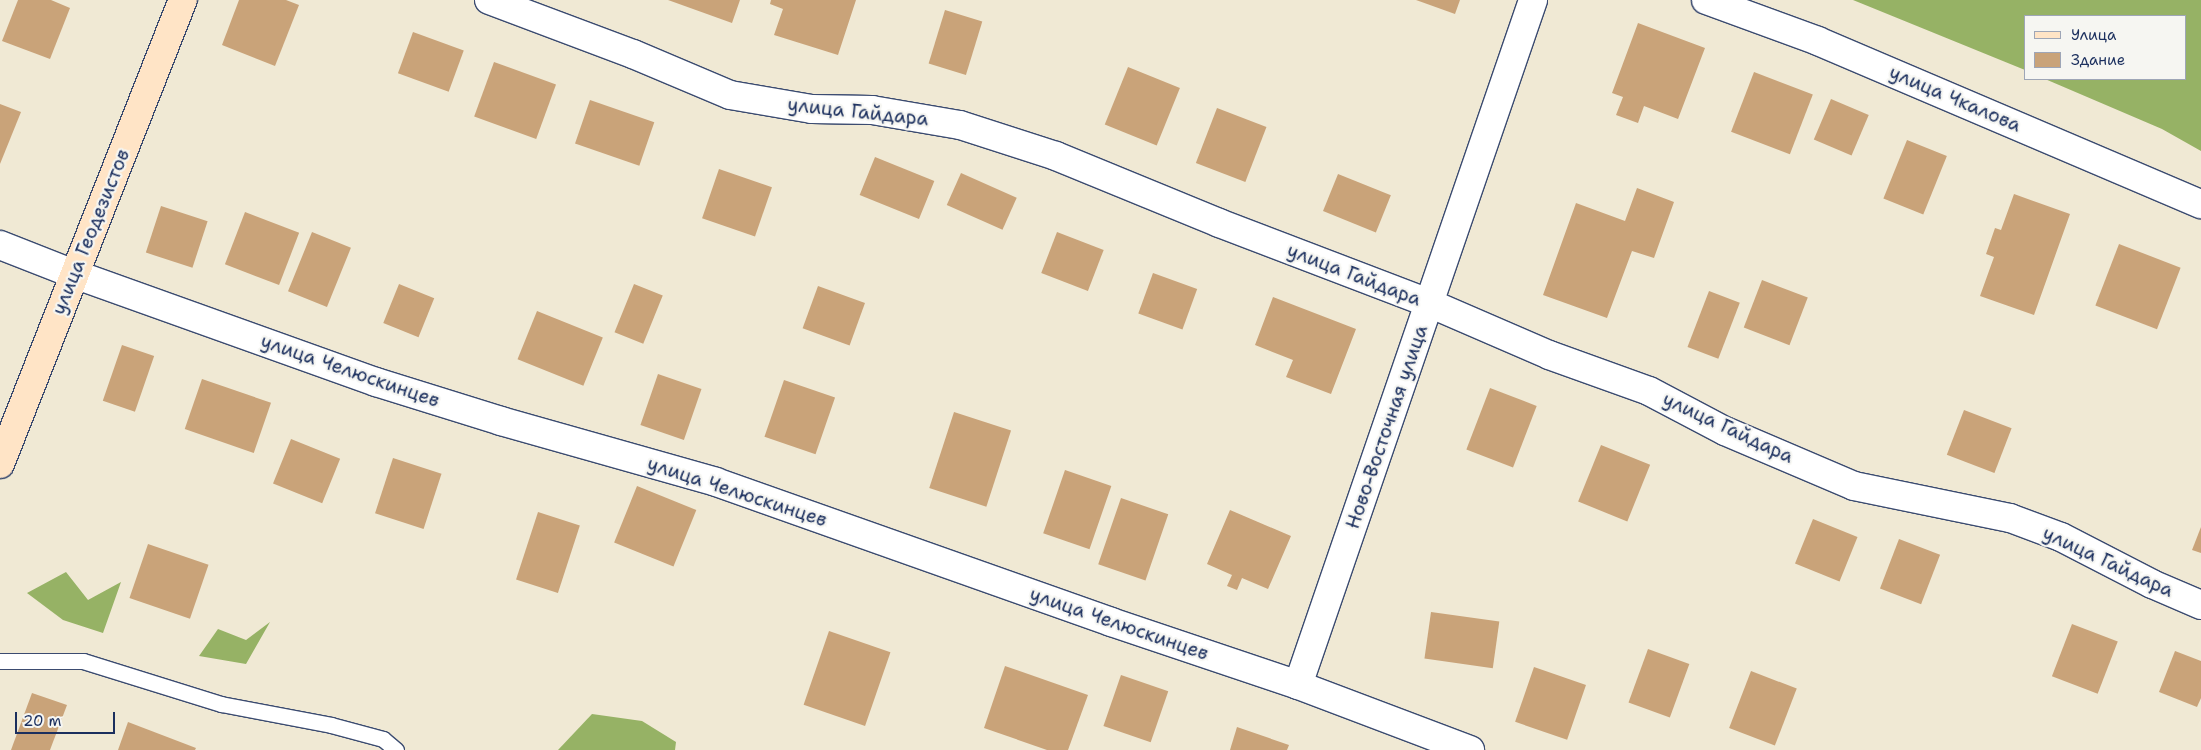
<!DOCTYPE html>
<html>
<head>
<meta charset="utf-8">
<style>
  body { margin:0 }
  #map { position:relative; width:2201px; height:750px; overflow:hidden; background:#f0e9d4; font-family:"Shantell Sans",sans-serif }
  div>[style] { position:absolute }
  .forest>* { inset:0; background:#96b265 }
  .building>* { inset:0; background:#c9a379; transform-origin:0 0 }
  .roads { filter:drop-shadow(1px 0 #3b4b70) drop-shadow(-1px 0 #3b4b70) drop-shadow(0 1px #3b4b70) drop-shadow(0 -1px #3b4b70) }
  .lane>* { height:15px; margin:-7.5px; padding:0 7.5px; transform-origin:7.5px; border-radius:7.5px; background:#fff }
  .street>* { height:28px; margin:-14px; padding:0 14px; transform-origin:14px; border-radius:14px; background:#fff }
  .secondary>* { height:28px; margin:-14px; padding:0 14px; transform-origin:14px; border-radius:14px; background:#ffe4c6 }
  span { translate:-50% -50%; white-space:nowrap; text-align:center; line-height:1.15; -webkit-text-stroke:4.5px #f6f6f2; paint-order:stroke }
  .street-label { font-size:19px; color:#1b2f5e }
  .legend { position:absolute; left:2024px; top:15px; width:162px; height:65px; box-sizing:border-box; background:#f6f6f2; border:1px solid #9ea6b7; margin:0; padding:6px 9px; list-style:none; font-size:15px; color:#1b2f5e }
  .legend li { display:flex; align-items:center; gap:10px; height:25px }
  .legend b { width:25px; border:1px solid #9ea6b7 }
  .scale { position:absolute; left:15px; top:712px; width:100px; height:22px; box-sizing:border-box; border:2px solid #1b2f5e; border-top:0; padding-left:6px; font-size:15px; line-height:18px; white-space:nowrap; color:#1b2f5e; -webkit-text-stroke:4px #f6f6f2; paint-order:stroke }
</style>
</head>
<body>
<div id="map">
  <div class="forest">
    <div style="clip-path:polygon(1853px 0,2201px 0,2201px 151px,2162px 129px,2045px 79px,2185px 79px,2185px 16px,2025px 16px,2025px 70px)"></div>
    <div style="clip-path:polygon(66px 572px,88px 600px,121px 582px,103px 633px,63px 620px,27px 593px)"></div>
    <div style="clip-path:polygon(270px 622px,246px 664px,199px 656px,218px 629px,246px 640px)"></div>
    <div style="clip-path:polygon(592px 714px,642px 721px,676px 742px,675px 750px,558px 750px)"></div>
  </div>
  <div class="building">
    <div style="clip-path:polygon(18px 0,51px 0,70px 8px,50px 59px,2px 41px)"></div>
    <div style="clip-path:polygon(239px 0,286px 0,299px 5px,275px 66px,222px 45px)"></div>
    <div style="clip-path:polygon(668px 0,740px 0,732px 23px)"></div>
    <div style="clip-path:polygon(771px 0,856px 0,838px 55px,774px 35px,783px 9px,770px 4px)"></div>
    <div style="clip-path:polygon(1416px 0,1460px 0,1455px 14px)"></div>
    <div style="left:945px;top:10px;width:39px;height:56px;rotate:17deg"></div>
    <div style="clip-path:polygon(1638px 23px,1705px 48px,1678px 119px,1644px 106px,1638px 123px,1616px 115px,1623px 97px,1612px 93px)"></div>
    <div style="left:413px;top:32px;width:54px;height:44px;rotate:20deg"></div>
    <div style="left:494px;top:62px;width:66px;height:58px;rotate:20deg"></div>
    <div style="left:1128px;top:67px;width:56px;height:62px;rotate:22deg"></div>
    <div style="left:1754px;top:72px;width:63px;height:64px;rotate:21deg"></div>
    <div style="left:1831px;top:99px;width:41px;height:44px;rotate:23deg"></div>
    <div style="left:590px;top:100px;width:68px;height:46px;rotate:19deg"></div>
    <div style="clip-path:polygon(0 104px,21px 112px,0 164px)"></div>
    <div style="left:1217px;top:108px;width:53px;height:59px;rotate:21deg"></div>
    <div style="left:1907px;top:140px;width:43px;height:63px;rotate:22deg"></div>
    <div style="left:875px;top:157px;width:64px;height:41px;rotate:22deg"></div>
    <div style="left:719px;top:169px;width:56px;height:52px;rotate:19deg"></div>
    <div style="left:961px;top:173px;width:61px;height:35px;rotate:24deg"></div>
    <div style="left:1338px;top:174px;width:57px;height:40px;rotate:22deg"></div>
    <div style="clip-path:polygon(1637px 188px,1674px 202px,1654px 258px,1632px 251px,1607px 318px,1543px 295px,1576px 203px,1625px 221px)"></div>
    <div style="clip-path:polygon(2014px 194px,2070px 214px,2034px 315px,1980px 296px,1994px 257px,1986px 254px,1995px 228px,2001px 230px)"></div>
    <div style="left:161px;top:206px;width:49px;height:49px;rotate:18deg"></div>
    <div style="left:245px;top:212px;width:58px;height:56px;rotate:21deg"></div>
    <div style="left:312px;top:232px;width:42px;height:64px;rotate:22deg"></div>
    <div style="left:1057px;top:232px;width:50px;height:44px;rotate:21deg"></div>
    <div style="left:2119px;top:244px;width:66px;height:66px;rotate:21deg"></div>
    <div style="left:1153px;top:273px;width:47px;height:43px;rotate:20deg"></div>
    <div style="left:1762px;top:280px;width:49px;height:51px;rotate:21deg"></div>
    <div style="left:399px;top:284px;width:38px;height:42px;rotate:22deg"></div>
    <div style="left:634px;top:284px;width:31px;height:52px;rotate:22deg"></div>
    <div style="left:818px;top:286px;width:50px;height:45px;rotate:20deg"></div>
    <div style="left:1709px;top:291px;width:33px;height:60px;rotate:21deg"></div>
    <div style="clip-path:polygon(1273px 297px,1356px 329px,1331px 394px,1286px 377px,1293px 360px,1255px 345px)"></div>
    <div style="left:537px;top:311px;width:71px;height:52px;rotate:22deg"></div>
    <div style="left:122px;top:345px;width:34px;height:59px;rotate:19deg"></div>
    <div style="left:658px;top:374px;width:46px;height:54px;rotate:19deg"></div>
    <div style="left:202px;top:379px;width:73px;height:53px;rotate:19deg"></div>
    <div style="left:784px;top:380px;width:54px;height:60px;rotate:19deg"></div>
    <div style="left:1490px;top:388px;width:50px;height:66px;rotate:21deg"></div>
    <div style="left:1964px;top:410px;width:51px;height:48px;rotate:21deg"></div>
    <div style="left:954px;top:412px;width:60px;height:80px;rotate:18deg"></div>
    <div style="left:291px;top:439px;width:53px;height:48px;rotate:22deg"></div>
    <div style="left:1601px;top:445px;width:53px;height:61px;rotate:22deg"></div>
    <div style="left:393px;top:458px;width:51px;height:58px;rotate:18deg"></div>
    <div style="left:1065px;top:470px;width:49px;height:67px;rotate:19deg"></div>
    <div style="left:637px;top:486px;width:64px;height:61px;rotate:22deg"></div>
    <div style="left:1121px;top:498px;width:50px;height:70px;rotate:19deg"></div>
    <div style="clip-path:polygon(1230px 510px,1291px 536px,1268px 589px,1242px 578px,1237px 590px,1227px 586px,1232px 575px,1207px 564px)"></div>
    <div style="left:538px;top:512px;width:44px;height:71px;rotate:18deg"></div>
    <div style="left:1813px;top:519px;width:48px;height:48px;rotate:22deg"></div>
    <div style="clip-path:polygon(2201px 527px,2201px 553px,2192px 550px)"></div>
    <div style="left:1899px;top:539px;width:44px;height:53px;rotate:21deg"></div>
    <div style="left:148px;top:544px;width:64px;height:57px;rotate:19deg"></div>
    <div style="left:1431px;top:612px;width:69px;height:47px;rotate:8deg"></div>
    <div style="left:2072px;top:624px;width:49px;height:56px;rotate:21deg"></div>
    <div style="left:829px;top:631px;width:65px;height:78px;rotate:19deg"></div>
    <div style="left:1648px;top:649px;width:44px;height:57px;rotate:20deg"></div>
    <div style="clip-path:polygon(2175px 651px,2201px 661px,2201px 698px,2197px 707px,2159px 692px)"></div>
    <div style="clip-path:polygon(1005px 666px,1088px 695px,1068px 750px,1047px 750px,984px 728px)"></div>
    <div style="left:1534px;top:667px;width:55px;height:58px;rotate:19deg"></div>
    <div style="left:1751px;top:671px;width:49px;height:61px;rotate:21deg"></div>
    <div style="left:1121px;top:675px;width:50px;height:54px;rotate:19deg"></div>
    <div style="clip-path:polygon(32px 693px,67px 705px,50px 750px,11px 750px)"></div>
    <div style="clip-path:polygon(128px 722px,196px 748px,195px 750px,118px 750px)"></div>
    <div style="clip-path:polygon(1237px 727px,1289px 745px,1287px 750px,1230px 750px)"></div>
  </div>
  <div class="roads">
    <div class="lane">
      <div style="left:0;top:661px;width:83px"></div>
      <div style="left:83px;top:661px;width:145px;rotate:17.3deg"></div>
      <div style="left:221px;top:704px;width:112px;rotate:10.8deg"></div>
      <div style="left:331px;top:725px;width:54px;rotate:15.1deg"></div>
      <div style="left:383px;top:739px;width:17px;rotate:40deg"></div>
    </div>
    <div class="street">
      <div style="left:489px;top:0;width:154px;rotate:20.6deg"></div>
      <div style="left:633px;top:54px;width:105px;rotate:22.9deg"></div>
      <div style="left:730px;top:95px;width:83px;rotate:9.7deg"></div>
      <div style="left:812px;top:109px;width:60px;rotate:1deg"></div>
      <div style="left:872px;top:110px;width:89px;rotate:9.7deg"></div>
      <div style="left:960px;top:125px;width:101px;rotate:17.9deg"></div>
      <div style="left:1056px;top:156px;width:176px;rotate:22.3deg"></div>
      <div style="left:1219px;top:223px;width:225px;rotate:20.9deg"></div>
      <div style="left:1429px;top:303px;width:131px;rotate:23.4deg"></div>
      <div style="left:1549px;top:355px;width:106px;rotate:19.8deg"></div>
      <div style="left:1649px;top:391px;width:86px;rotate:27.8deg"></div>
      <div style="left:1725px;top:431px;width:140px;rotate:23.1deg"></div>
      <div style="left:1854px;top:486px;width:159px;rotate:11.6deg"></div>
      <div style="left:2010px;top:518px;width:54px;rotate:20.4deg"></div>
      <div style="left:2061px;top:537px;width:102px;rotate:27.3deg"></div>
      <div style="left:2152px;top:584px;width:53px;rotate:23.2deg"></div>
      <div style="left:1706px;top:0;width:119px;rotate:20.1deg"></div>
      <div style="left:1818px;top:41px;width:416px;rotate:23.1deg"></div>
      <div style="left:0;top:245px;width:79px;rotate:21.4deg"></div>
      <div style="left:74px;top:274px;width:321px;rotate:19.7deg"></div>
      <div style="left:376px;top:382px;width:131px;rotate:17.3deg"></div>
      <div style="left:501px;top:421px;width:223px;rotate:15.8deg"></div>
      <div style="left:716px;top:482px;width:419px;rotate:19.5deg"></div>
      <div style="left:1111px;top:622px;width:197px;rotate:18.6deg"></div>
      <div style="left:1298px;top:685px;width:184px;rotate:20.7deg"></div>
      <div style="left:1298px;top:685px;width:724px;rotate:-71.06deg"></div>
    </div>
    <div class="secondary">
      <div style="left:0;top:464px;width:499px;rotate:-68.5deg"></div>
    </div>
  </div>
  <div class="street-label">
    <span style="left:1955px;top:99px;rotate:23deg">улица Чкалова</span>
    <span style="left:858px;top:112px;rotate:6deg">улица Гайдара</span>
    <span style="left:91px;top:232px;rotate:-68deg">улица Геодезистов</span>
    <span style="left:1354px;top:275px;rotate:21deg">улица Гайдара</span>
    <span style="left:350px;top:371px;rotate:19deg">улица Челюскинцев</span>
    <span style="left:1387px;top:427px;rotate:-71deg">Ново-Восточная улица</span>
    <span style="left:1728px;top:428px;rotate:25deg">улица Гайдара</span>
    <span style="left:737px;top:492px;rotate:18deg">улица Челюскинцев</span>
    <span style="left:2108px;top:562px;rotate:25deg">улица Гайдара</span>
    <span style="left:1119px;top:624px;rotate:19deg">улица Челюскинцев</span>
  </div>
  <ul class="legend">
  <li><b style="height:6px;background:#ffe4c6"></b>Улица</li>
  <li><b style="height:14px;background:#c9a379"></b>Здание</li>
  </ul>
  <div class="scale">20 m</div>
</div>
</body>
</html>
